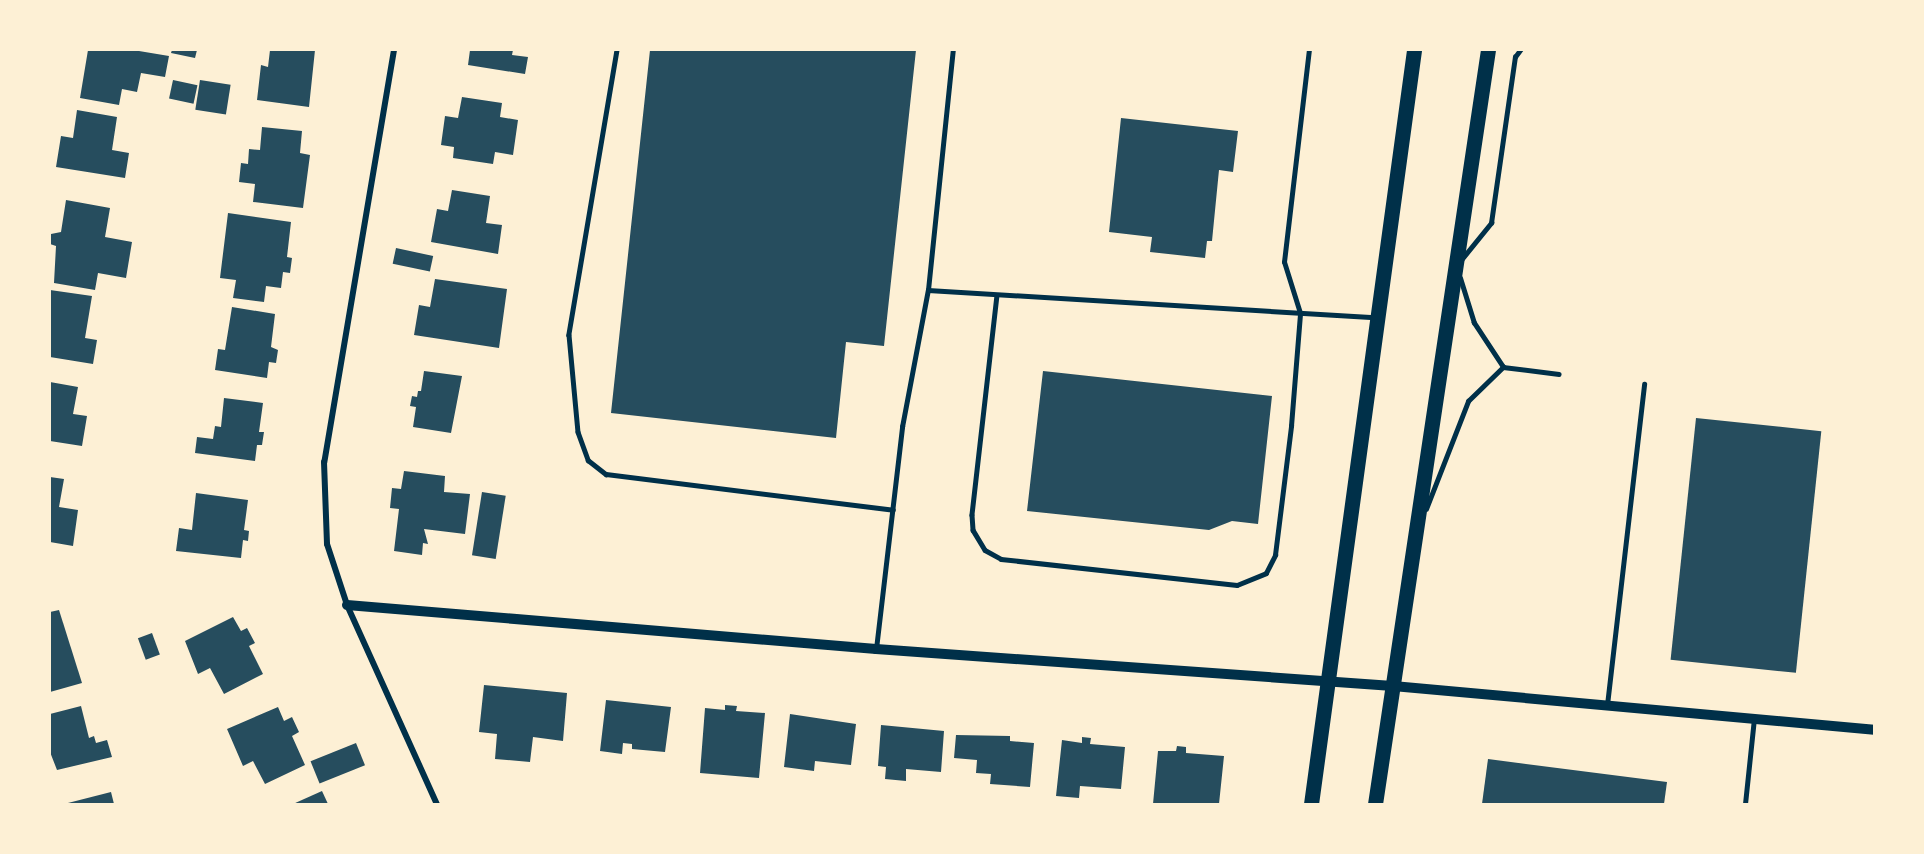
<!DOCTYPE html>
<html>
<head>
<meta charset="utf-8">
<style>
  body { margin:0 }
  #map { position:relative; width:1924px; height:854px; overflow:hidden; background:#fdf0d5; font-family:Merriweather,serif }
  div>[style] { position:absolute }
  .building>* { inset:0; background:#264d5e; transform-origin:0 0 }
  .service>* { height:4.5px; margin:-2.25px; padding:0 2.25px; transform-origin:2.25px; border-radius:2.25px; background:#003049 }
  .minor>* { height:6px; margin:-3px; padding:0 3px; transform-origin:3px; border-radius:3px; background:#003049 }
  .tertiary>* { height:10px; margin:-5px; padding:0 5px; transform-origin:5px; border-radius:5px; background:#003049 }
  .primary>* { height:15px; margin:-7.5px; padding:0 7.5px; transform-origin:7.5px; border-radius:7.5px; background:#003049 }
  span { translate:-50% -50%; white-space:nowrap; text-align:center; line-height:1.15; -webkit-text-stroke:6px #fdf0d5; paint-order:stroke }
  .frame { position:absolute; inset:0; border:51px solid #fdf0d5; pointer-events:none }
</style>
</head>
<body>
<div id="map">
  <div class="building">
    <div style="clip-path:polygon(88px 50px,133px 50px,169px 56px,165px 77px,141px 73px,137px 92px,122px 89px,119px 105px,80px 98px)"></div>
    <div style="clip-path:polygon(172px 50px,197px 50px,195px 58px,171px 53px)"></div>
    <div style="clip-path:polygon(270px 50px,315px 50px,309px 107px,257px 100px,261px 65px,268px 67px)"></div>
    <div style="clip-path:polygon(470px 50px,513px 50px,512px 55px,528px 57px,525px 74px,468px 65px)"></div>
    <div style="clip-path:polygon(650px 50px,916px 50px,884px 346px,846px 342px,836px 438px,611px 413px)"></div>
    <div style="left:173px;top:80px;width:25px;height:19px;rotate:12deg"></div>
    <div style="left:200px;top:80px;width:31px;height:30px;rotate:9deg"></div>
    <div style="clip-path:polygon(462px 97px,502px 103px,500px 117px,518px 120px,513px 155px,495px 152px,493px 164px,453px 158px,454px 147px,441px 145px,445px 116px,458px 118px)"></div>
    <div style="clip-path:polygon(77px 110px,117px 117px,112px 150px,129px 153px,125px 178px,56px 167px,61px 136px,73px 138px)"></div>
    <div style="clip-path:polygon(1121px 118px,1238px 131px,1233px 172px,1219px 170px,1212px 241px,1207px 241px,1205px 258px,1150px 252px,1152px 237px,1109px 232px)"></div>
    <div style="clip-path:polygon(262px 127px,302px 131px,300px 153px,310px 155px,303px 208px,253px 202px,255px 184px,239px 182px,241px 163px,248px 164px,249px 149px,260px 150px)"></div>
    <div style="clip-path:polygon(452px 190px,490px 196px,486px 223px,502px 225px,498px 254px,431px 242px,437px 209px,448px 211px)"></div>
    <div style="clip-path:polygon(66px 200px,110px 208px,105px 237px,132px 242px,126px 278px,98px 273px,95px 290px,54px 283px,56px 246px,50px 244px,51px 234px,61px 232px)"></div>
    <div style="clip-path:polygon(228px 213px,291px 222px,287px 257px,292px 258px,290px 273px,283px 272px,281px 288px,266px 286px,264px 302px,233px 298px,236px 280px,220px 278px)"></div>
    <div style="left:396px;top:248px;width:38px;height:16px;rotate:12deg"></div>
    <div style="clip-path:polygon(435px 279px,507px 289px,499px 348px,414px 335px,419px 305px,430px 307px)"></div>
    <div style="clip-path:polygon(50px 290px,92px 296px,85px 338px,97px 340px,93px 364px,50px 357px)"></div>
    <div style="clip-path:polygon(232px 307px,275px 314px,271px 347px,278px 350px,276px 363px,269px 362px,267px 378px,215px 370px,218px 349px,225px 350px)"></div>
    <div style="clip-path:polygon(424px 371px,462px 376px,451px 433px,413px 427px,416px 407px,410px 406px,412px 396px,417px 397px,418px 391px,421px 391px)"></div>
    <div style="clip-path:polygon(1043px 371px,1272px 396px,1258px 524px,1232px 521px,1209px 530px,1027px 511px)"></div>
    <div style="clip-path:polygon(50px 382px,78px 387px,73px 414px,87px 416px,82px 446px,50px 441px)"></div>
    <div style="clip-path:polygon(224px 398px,263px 403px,259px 432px,264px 432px,262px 445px,257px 445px,255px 461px,195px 453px,197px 437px,213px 439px,215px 426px,221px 427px)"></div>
    <div style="left:1696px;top:418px;width:126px;height:243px;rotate:6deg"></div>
    <div style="clip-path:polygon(404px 471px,445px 476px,444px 492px,470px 494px,465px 534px,424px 529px,428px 544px,423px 543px,422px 555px,394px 551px,399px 509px,390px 508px,392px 488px,401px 489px)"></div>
    <div style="clip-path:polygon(50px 477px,64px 479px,59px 507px,78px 510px,73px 546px,50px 542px)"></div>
    <div style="left:482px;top:492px;width:24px;height:64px;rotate:9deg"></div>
    <div style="clip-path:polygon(196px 493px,248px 500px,244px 530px,249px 531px,248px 541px,243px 540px,241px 558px,176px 551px,179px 528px,192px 530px)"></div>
    <div style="clip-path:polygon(59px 610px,82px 683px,50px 692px,50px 612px)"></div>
    <div style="clip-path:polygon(233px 617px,241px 631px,247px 628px,255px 643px,249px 646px,263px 674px,224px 694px,210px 668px,198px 674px,185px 641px)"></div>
    <div style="left:152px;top:633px;width:23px;height:15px;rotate:70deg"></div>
    <div style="clip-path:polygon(484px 685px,567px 693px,563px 741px,533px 737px,530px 762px,495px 759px,497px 734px,479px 732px)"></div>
    <div style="clip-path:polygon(606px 700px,671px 707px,665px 752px,632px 749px,632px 744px,623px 743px,622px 754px,600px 751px)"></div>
    <div style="clip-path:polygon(725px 705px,737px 706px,736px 711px,765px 713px,759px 778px,700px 773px,705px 708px,725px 710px)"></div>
    <div style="clip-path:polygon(81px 706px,89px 738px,94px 736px,96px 743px,107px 740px,112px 757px,57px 770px,50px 752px,50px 714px)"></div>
    <div style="clip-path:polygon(278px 707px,284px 721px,292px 717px,299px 732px,292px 736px,305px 765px,265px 784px,253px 761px,243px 766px,227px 729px)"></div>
    <div style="clip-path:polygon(790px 714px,856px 724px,851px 765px,815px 761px,814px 771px,784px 767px)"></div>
    <div style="clip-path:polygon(881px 725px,944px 731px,941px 772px,906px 769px,906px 781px,885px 779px,886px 767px,878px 766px)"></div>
    <div style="clip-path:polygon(956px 735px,1010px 736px,1010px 741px,1034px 743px,1030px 787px,990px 784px,991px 774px,976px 773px,977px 760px,954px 758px)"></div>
    <div style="clip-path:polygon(1082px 737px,1091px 738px,1090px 744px,1125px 747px,1121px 789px,1080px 786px,1079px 798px,1056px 796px,1062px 740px,1082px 743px)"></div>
    <div style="left:356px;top:743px;width:24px;height:49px;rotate:68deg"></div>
    <div style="clip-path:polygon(1177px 746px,1186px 747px,1186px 753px,1224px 756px,1219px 804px,1153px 804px,1158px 751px,1176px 751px)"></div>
    <div style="clip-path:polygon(1488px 759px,1667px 782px,1664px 804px,1482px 804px)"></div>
    <div style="clip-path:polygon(322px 791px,328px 804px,293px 804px)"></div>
    <div style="clip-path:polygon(111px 792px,114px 804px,64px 804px)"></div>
  </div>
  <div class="service">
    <div style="left:617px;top:50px;width:289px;rotate:99.6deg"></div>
    <div style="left:569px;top:335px;width:97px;rotate:84.7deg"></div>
    <div style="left:578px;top:432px;width:30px;rotate:70deg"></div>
    <div style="left:588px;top:460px;width:23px;rotate:38deg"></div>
    <div style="left:606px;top:474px;width:289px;rotate:7.1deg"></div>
    <div style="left:1461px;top:260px;width:48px;rotate:-51deg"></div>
    <div style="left:1491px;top:223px;width:168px;rotate:-81.8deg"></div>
    <div style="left:1515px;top:57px;width:9px;rotate:-54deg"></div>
    <div style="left:928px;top:290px;width:241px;rotate:-84.1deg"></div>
    <div style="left:997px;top:295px;width:221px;rotate:96.5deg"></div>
    <div style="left:972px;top:515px;width:15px;rotate:86deg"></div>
    <div style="left:973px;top:530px;width:23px;rotate:59deg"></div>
    <div style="left:985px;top:550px;width:18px;rotate:29deg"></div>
    <div style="left:1001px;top:559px;width:237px;rotate:6.3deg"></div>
    <div style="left:1237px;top:585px;width:31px;rotate:-22deg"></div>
    <div style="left:1266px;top:573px;width:20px;rotate:-63deg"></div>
    <div style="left:1275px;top:555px;width:130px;rotate:-82.9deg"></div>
    <div style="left:1291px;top:426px;width:113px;rotate:-85.4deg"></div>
    <div style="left:1300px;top:313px;width:53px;rotate:-107.4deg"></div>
    <div style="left:1284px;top:262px;width:213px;rotate:-83.3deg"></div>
    <div style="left:1503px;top:367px;width:56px;rotate:7.1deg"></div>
    <div style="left:1426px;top:509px;width:116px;rotate:-68.7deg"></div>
    <div style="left:1468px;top:401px;width:49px;rotate:-44.2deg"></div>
    <div style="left:1503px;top:367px;width:53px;rotate:-123.4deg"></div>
    <div style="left:1474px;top:323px;width:47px;rotate:-107.3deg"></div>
    <div style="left:876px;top:649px;width:224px;rotate:-83.3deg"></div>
    <div style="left:902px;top:427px;width:139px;rotate:-79.3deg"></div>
    <div style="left:928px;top:290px;width:447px;rotate:3.5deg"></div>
    <div style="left:1607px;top:705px;width:323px;rotate:-83.4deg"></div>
    <div style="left:1745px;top:804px;width:85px;rotate:-84deg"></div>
  </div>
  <div class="minor">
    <div style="left:394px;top:50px;width:418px;rotate:99.6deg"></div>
    <div style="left:324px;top:462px;width:82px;rotate:87.9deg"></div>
    <div style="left:327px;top:544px;width:64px;rotate:71.8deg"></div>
    <div style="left:347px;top:605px;width:218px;rotate:65.7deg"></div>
  </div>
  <div class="tertiary">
    <div style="left:347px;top:605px;width:531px;rotate:4.75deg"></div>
    <div style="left:876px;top:649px;width:518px;rotate:4.09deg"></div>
    <div style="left:1393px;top:686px;width:483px;rotate:5.2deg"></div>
  </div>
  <div class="primary">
    <div style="left:1311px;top:804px;width:761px;rotate:-82.22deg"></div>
    <div style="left:1375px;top:804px;width:762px;rotate:-81.48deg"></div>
  </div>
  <div class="frame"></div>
</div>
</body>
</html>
